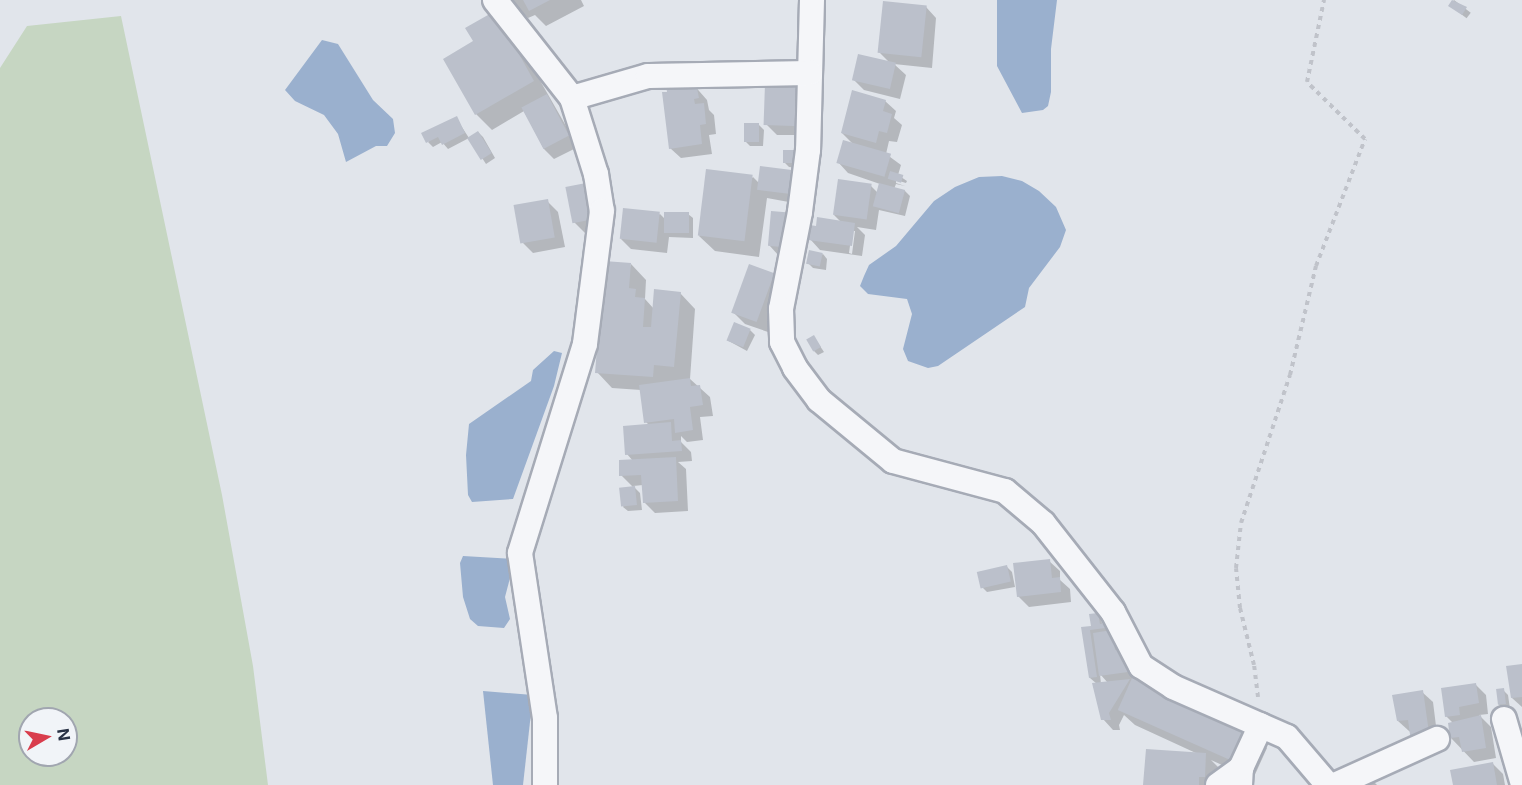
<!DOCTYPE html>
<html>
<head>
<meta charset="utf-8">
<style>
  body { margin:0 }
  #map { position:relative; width:1522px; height:785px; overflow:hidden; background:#e1e5eb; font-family:Inter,sans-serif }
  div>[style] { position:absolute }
  .green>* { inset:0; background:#c6d6c2 }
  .water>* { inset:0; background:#9ab0ce }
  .shadow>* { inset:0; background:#0003; transform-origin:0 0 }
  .building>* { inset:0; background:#bbc0cb; transform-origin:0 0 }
  .path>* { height:4px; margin-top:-2px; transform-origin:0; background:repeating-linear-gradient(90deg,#c0c3ca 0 4.5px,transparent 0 9px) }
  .roads { filter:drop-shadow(2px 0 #a6abb6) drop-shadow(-2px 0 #a6abb6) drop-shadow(0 2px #a6abb6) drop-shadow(0 -2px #a6abb6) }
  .minor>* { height:24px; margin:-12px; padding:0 12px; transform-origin:12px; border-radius:12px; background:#f5f6f9 }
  span { translate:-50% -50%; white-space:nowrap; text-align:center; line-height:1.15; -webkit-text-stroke:6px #f1f4f8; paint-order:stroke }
  .north { position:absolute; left:18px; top:707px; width:60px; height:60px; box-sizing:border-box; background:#f1f4f8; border:2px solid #a1a6b0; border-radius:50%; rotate:81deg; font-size:16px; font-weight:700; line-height:24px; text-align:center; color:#283144 }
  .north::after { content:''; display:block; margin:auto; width:21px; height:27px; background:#d93d4d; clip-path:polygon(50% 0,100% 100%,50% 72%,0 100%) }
</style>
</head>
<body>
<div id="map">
  <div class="green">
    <div style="clip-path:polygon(evenodd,121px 16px,222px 495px,253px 666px,268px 785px,0 785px,0 68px,27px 26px,121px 16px,30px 719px,66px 719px,66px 755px,30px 755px,30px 719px)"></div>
  </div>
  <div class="water">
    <div style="clip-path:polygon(997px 0,1057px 0,1051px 49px,1051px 92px,1048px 106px,1043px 110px,1022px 113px,997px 66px)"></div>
    <div style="clip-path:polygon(322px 40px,338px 44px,373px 100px,393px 119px,395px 133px,387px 146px,376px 146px,346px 162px,338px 134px,324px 115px,295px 101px,285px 90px)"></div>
    <div style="clip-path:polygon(1002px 176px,1022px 181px,1039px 191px,1056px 207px,1066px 230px,1060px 247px,1029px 288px,1025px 307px,938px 366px,928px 368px,908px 361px,903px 349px,912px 314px,907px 299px,868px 294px,860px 286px,864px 276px,869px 265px,896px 246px,934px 201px,955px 187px,979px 177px)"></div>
    <div style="clip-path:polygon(554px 351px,562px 353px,554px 386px,513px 499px,472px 502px,468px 495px,466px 455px,469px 424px,531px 381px,533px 370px)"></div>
    <div style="clip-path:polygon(463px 556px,515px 559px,505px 597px,510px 619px,504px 628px,478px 626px,470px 619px,463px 597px,460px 563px)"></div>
    <div style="clip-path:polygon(483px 691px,533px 695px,523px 785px,493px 785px)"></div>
  </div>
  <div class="shadow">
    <div style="clip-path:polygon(511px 0,581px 0,584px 6px,546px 26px,535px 15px,528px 18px)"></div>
    <div style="left:1454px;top:0;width:21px;height:7px;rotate:37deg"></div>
    <div style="clip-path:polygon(926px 7px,936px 18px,932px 68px,894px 64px,906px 75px,900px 99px,864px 90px,854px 80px,890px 63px,880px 53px)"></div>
    <div style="clip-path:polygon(510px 28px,578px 147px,554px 159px,544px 149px,524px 111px,492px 130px,476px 114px)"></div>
    <div style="clip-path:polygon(692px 83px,707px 100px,709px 110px,714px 115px,716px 134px,709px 135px,712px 154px,681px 158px,670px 148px)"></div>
    <div style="clip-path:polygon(767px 86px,811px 135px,777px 135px,766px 124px)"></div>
    <div style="clip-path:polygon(evenodd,885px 101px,896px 111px,894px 118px,902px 125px,897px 142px,889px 141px,886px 154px,901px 165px,898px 175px,907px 181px,906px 183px,896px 180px,896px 183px,905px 186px,896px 184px,894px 189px,905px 191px,910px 196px,905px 216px,879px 210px,876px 230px,857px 227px,865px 235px,862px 256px,820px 250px,810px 239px,841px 222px,834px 215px,871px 186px,878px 193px,880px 184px,848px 173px,838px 162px,853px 144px,842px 133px,885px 101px,852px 231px,855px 231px,852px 254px,849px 253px,852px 231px)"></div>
    <div style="clip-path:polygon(456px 118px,469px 138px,478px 132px,483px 137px,495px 158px,486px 164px,469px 138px,448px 149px,442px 142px,433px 147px,428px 142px)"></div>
    <div style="clip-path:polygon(759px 125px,764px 130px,763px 146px,750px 146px,745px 141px)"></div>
    <div style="clip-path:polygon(794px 152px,799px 157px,799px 168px,789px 167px,784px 162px)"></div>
    <div style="clip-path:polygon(762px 167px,805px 205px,767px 198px,759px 257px,715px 251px,699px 236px,753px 177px,760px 184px)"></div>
    <div style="clip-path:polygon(596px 195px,603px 229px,585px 233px,574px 222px)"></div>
    <div style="clip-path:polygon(547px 201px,558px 212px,565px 247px,533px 253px,523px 243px)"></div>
    <div style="clip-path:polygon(773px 212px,798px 258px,779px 256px,769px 245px)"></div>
    <div style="clip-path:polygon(660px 214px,666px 220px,688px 214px,693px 218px,693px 238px,669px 237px,667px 253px,631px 249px,621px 239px)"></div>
    <div style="clip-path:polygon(823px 254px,827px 259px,826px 270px,813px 268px,808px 263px)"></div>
    <div style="clip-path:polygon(631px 264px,646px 280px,645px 299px,654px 309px,680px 293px,695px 309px,690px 379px,710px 397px,713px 416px,700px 417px,703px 440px,687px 442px,681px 436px,681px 442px,691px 452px,692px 461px,678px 462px,686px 469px,688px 511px,655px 513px,644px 502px,643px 485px,633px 486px,640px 493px,642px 510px,628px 511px,623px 507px,634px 488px,621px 475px,633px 461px,627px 454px,649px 425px,646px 422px,641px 390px,612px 388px,597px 372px)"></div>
    <div style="clip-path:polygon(773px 274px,784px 284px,768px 332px,745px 324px,734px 313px)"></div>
    <div style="clip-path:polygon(750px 330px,755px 335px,747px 351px,727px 340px)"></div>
    <div style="clip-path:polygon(814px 337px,824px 352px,818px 355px,813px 350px)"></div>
    <div style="clip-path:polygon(1049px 561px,1060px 571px,1060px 580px,1070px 589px,1071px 602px,1029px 607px,1018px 596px)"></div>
    <div style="clip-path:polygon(1007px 567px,1012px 572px,1015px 587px,987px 592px,982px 587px,979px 572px)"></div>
    <div style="clip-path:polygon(evenodd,1098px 614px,1103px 625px,1112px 624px,1135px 661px,1138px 682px,1251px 733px,1267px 748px,1253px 779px,1211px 760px,1221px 770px,1220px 785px,1145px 785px,1198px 754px,1135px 725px,1124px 715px,1119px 725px,1120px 730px,1113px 730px,1103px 719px,1097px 684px,1090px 678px,1083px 628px,1093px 627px,1098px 614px,1100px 674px,1108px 683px,1101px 684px,1100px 674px)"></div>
    <div style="clip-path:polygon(1522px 665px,1522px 707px,1512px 698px)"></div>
    <div style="clip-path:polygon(1475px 684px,1486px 695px,1488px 714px,1479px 715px,1491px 727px,1496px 758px,1474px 762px,1451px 738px,1453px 723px,1446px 716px)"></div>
    <div style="clip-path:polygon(1503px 690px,1508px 695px,1510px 709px,1504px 710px,1499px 705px)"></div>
    <div style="clip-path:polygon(1422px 692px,1433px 702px,1439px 750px,1409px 731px,1398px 721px)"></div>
    <div style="clip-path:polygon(1492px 763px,1503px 774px,1505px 785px,1455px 785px)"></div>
    <div style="clip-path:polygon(1370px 778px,1377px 785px,1358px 785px)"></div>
  </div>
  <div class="building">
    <div style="clip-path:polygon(523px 0,550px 0,529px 11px)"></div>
    <div style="clip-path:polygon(1452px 0,1467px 7px,1462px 15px,1448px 6px)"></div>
    <div style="left:883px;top:1px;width:44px;height:52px;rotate:6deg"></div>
    <div style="clip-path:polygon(495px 11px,534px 81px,475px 115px,443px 59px,473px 41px,465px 28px)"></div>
    <div style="left:858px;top:54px;width:39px;height:27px;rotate:13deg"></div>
    <div style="clip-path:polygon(693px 82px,693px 89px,697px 88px,699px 98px,694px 99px,695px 104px,704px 103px,706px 124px,700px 125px,702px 144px,669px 149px,662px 92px,667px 92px,666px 85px)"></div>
    <div style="left:765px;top:84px;width:37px;height:41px;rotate:2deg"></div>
    <div style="clip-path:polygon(852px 90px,886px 100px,883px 111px,892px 114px,887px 133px,879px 131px,876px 143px,841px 133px)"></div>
    <div style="left:547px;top:94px;width:47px;height:29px;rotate:62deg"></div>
    <div style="clip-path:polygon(457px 116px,465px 133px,442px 145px,438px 137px,426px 143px,421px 133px)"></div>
    <div style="left:744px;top:123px;width:15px;height:19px"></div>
    <div style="left:478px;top:131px;width:26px;height:13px;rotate:58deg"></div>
    <div style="left:843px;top:140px;width:50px;height:24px;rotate:16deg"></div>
    <div style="left:783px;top:150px;width:12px;height:13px"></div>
    <div style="left:760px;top:166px;width:38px;height:24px;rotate:7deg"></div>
    <div style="left:706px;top:169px;width:47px;height:67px;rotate:7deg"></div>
    <div style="left:890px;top:171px;width:14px;height:8px;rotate:17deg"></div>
    <div style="left:838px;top:179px;width:34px;height:36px;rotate:8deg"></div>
    <div style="left:586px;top:183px;width:37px;height:21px;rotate:79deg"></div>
    <div style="left:879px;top:183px;width:27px;height:24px;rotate:15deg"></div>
    <div style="left:548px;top:199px;width:39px;height:35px;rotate:80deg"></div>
    <div style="left:623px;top:208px;width:37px;height:31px;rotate:6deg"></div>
    <div style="left:771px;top:211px;width:21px;height:35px;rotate:5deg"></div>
    <div style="left:664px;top:212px;width:25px;height:21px"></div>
    <div style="clip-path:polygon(817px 217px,855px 223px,852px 246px,808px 240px,810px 225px,816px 226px)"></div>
    <div style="left:809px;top:250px;width:14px;height:14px;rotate:12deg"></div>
    <div style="clip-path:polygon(604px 261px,631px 263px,629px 288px,636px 289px,635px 297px,645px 298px,643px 327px,651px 327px,654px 289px,681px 292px,674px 367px,654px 365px,653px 377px,595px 373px)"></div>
    <div style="left:749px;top:264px;width:27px;height:52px;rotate:20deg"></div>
    <div style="left:734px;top:322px;width:18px;height:20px;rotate:22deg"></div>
    <div style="left:814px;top:335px;width:14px;height:9px;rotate:60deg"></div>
    <div style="clip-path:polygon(690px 378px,691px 386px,700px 385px,703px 405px,690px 407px,693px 430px,675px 433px,674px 419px,644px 423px,639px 385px)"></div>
    <div style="clip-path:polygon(671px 422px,672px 441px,681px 440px,682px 451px,625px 455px,623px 426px)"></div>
    <div style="clip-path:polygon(676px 457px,678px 501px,643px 503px,641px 475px,619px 476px,619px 460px)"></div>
    <div style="left:635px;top:486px;width:19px;height:16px;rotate:84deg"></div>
    <div style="clip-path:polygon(1050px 559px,1052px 578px,1060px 577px,1061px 592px,1017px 597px,1013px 563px)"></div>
    <div style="left:1007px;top:565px;width:17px;height:31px;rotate:77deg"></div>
    <div style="clip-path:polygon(1098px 613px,1100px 624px,1112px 622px,1113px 627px,1090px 630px,1097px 677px,1089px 678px,1081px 627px,1091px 626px,1089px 614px)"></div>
    <div style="clip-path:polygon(1112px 630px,1115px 650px,1125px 649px,1128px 672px,1099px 676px,1093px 633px)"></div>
    <div style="clip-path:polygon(1522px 664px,1522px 697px,1511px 698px,1506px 666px)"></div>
    <div style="left:1132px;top:678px;width:131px;height:35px;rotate:24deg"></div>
    <div style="clip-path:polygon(1130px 679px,1109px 713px,1111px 720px,1101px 720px,1092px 683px)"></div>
    <div style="clip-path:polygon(1476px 683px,1479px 703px,1459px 707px,1460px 715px,1445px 717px,1441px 688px)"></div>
    <div style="left:1504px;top:688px;width:16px;height:8px;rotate:83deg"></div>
    <div style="clip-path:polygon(1423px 690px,1430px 740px,1411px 742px,1408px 720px,1397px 721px,1392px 695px)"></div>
    <div style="clip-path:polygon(1481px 715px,1486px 748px,1462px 752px,1459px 737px,1450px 738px,1448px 723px)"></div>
    <div style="clip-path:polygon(1146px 749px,1206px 753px,1205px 777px,1199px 777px,1199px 785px,1143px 785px)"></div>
    <div style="clip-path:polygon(1493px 762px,1497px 785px,1453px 785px,1450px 770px)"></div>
  </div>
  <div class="path">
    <div style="left:1258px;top:697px;width:32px;rotate:-97deg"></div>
    <div style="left:1254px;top:665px;width:59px;rotate:-103.8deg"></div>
    <div style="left:1240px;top:608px;width:40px;rotate:-95.7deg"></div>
    <div style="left:1236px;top:568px;width:45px;rotate:-83.7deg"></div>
    <div style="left:1241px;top:523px;width:156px;rotate:-71.7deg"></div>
    <div style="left:1290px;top:375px;width:112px;rotate:-76.6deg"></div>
    <div style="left:1316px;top:266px;width:136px;rotate:-68.9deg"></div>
    <div style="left:1365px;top:139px;width:81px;rotate:-135.5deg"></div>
    <div style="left:1307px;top:82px;width:84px;rotate:-78.3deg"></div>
  </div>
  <div class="roads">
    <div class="minor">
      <div style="left:495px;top:0;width:125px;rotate:51.8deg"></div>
      <div style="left:572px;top:98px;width:80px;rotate:72.5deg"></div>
      <div style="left:596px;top:174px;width:37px;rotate:81deg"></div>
      <div style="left:602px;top:211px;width:134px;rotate:97.3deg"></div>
      <div style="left:585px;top:344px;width:219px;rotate:107.3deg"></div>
      <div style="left:520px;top:553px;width:167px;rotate:81.4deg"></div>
      <div style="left:545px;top:718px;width:67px;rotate:90deg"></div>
      <div style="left:812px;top:0;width:150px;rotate:91.5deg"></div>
      <div style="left:808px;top:150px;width:63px;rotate:97.4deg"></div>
      <div style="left:800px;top:212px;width:99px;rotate:101.1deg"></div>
      <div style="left:781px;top:309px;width:33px;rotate:88deg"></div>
      <div style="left:782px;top:342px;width:29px;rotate:63deg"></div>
      <div style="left:795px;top:368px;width:40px;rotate:53deg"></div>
      <div style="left:819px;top:400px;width:96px;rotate:39.5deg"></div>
      <div style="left:893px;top:461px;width:116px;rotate:15deg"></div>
      <div style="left:1005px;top:491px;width:50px;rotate:40.1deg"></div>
      <div style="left:1043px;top:523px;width:113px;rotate:51.8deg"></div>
      <div style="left:1113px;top:612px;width:61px;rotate:62.6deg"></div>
      <div style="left:1141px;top:666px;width:38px;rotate:33deg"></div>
      <div style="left:1173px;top:687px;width:124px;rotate:23.7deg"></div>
      <div style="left:1287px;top:737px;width:63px;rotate:49.5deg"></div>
      <div style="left:572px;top:98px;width:79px;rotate:-16.1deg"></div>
      <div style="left:648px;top:76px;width:162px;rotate:-1.1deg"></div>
      <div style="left:1504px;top:719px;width:65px;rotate:73.8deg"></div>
      <div style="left:1218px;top:785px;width:29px;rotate:-36deg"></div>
      <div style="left:1240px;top:785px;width:17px;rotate:-87deg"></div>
      <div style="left:1241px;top:768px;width:47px;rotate:-65.1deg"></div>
      <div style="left:1335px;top:785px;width:112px;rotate:-24.3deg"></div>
    </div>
  </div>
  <div class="north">N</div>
</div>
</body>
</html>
